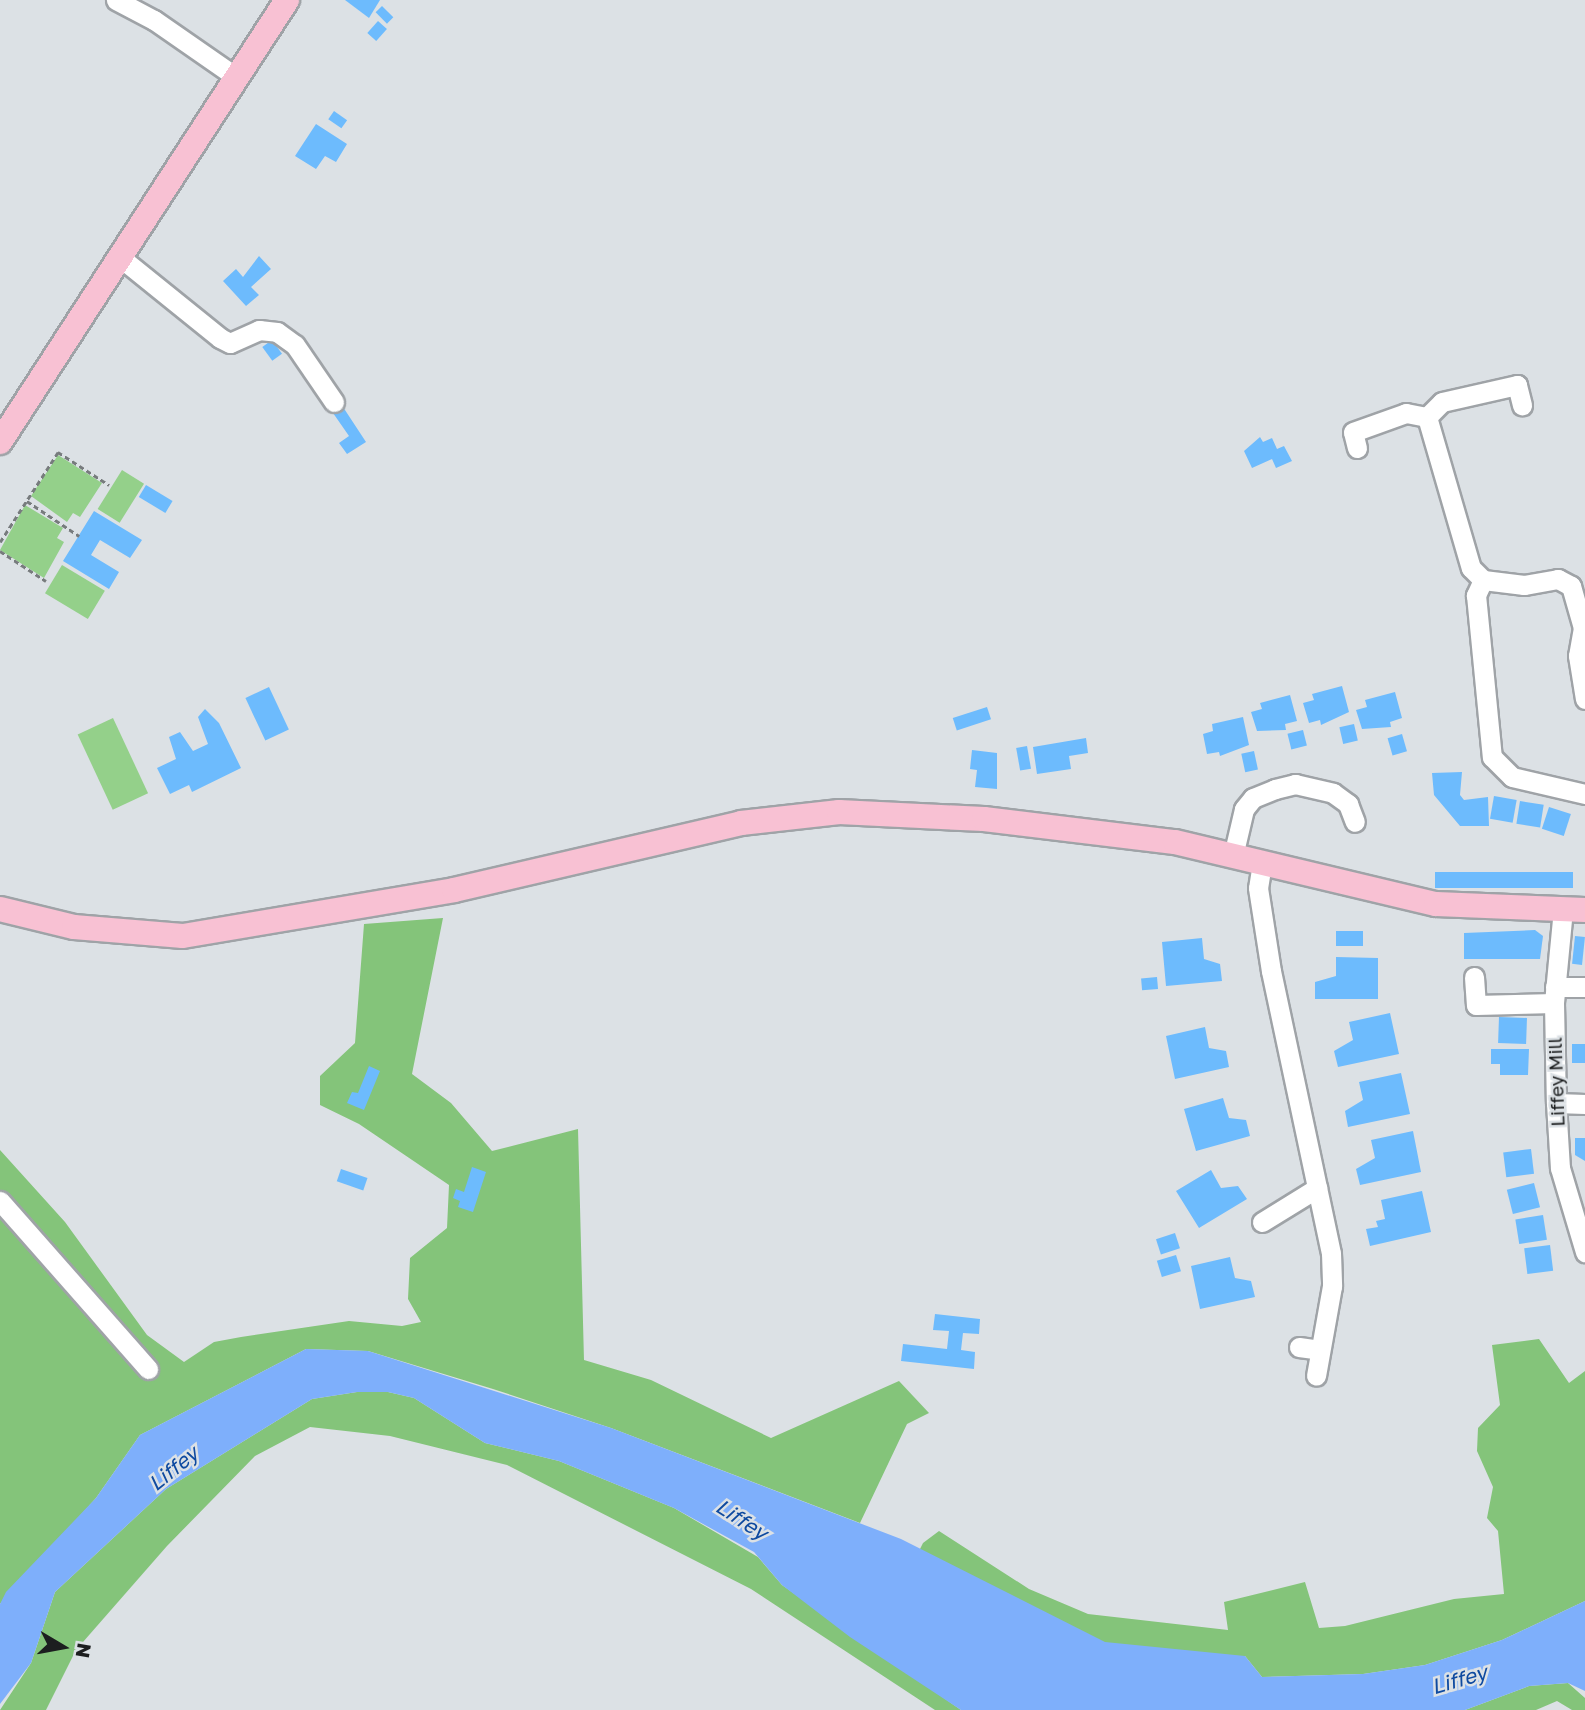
<!DOCTYPE html>
<html>
<head>
<meta charset="utf-8">
<style>
  body { margin:0 }
  #map { position:relative; width:1585px; height:1710px; overflow:hidden; background:#dce1e5; font-family:"Golos Text",sans-serif }
  div>[style] { position:absolute }
  .green>* { inset:0; background:#94d08a; transform-origin:0 0 }
  .forest>* { inset:0; background:#84c47a }
  .water>* { inset:0; background:#7eaffb }
  .building>* { inset:0; background:#6dbbfd; transform-origin:0 0 }
  .path>* { height:2.5px; margin-top:-1.25px; transform-origin:0; background:repeating-linear-gradient(90deg,#777b7d 0 5px,transparent 0 8.5px) }
  .roads { filter:drop-shadow(2px 0 #9fa3a7) drop-shadow(-2px 0 #9fa3a7) drop-shadow(0 2px #9fa3a7) drop-shadow(0 -2px #9fa3a7) }
  .minor>* { height:19px; margin:-9.5px; padding:0 9.5px; transform-origin:9.5px; border-radius:9.5px; background:#fff }
  .major>* { height:24px; margin:-12px; padding:0 12px; transform-origin:12px; border-radius:12px; background:#f8c1d3 }
  span { translate:-50% -50%; white-space:nowrap; text-align:center; line-height:1.15; -webkit-text-stroke:5px #dce1e5; paint-order:stroke }
  .street-label { font-size:19px; color:#1c1e1f }
  .water-label { font-size:21px; color:#0e4aa0; font-style:italic }
  .north { position:absolute; left:28px; top:1612px; width:70px; height:70px; -webkit-text-stroke:5px #dce1e5; paint-order:stroke; rotate:100deg; font-size:19px; font-weight:700; line-height:28px; text-align:center; color:#1c1e1f }
  .north::after { content:''; display:block; margin:auto; width:24px; height:32px; background:#1c1e1f; clip-path:polygon(50% 0,100% 100%,50% 72%,0 100%) }
</style>
</head>
<body>
<div id="map">
  <div class="green">
    <div style="clip-path:polygon(58px 455px,102px 483px,80px 517px,73px 513px,67px 522px,31px 496px)"></div>
    <div style="left:122px;top:470px;width:26px;height:46px;rotate:32deg"></div>
    <div style="clip-path:polygon(25px 505px,63px 528px,57px 538px,64px 542px,44px 578px,0 550px)"></div>
    <div style="left:62px;top:565px;width:50px;height:33px;rotate:31deg"></div>
    <div style="left:113px;top:718px;width:83px;height:39px;rotate:65deg"></div>
  </div>
  <div class="forest">
    <div style="clip-path:polygon(443px 918px,412px 1074px,451px 1103px,492px 1151px,578px 1129px,584px 1360px,651px 1380px,771px 1438px,899px 1381px,929px 1413px,907px 1424px,860px 1523px,611px 1428px,493px 1389px,368px 1351px,306px 1349px,140px 1435px,96px 1498px,0 1604px,0 1150px,65px 1222px,147px 1335px,184px 1362px,214px 1342px,241px 1337px,349px 1321px,402px 1326px,421px 1322px,408px 1299px,410px 1258px,447px 1228px,449px 1185px,359px 1124px,320px 1105px,320px 1076px,355px 1043px,364px 924px)"></div>
    <div style="clip-path:polygon(1539px 1339px,1569px 1383px,1585px 1371px,1585px 1601px,1502px 1640px,1425px 1665px,1363px 1674px,1262px 1677px,1245px 1656px,1143px 1667px,913px 1563px,923px 1543px,939px 1531px,1029px 1589px,1088px 1614px,1228px 1630px,1224px 1602px,1305px 1582px,1319px 1628px,1345px 1626px,1454px 1599px,1504px 1594px,1498px 1531px,1487px 1518px,1493px 1487px,1477px 1451px,1478px 1428px,1500px 1405px,1492px 1345px)"></div>
    <div style="clip-path:polygon(357px 1392px,388px 1392px,414px 1398px,485px 1443px,559px 1461px,674px 1508px,758px 1557px,782px 1585px,961px 1710px,935px 1710px,751px 1589px,507px 1465px,390px 1436px,310px 1427px,255px 1456px,167px 1546px,76px 1650px,46px 1710px,0 1710px,31px 1663px,55px 1592px,166px 1489px,312px 1399px)"></div>
    <div style="clip-path:polygon(1568px 1683px,1585px 1698px,1585px 1710px,1572px 1710px,1557px 1701px,1536px 1710px,1465px 1710px,1529px 1686px)"></div>
  </div>
  <div class="water">
    <div style="clip-path:polygon(306px 1349px,368px 1351px,611px 1428px,901px 1539px,1105px 1642px,1245px 1656px,1262px 1677px,1363px 1674px,1425px 1665px,1502px 1640px,1585px 1601px,1585px 1691px,1568px 1683px,1529px 1686px,1465px 1710px,961px 1710px,850px 1637px,782px 1585px,754px 1552px,674px 1508px,559px 1461px,485px 1443px,414px 1398px,388px 1392px,357px 1392px,312px 1399px,166px 1489px,55px 1592px,31px 1663px,0 1704px,0 1604px,6px 1592px,96px 1498px,140px 1435px)"></div>
  </div>
  <div class="building">
    <div style="clip-path:polygon(345px 0,380px 0,369px 18px)"></div>
    <div style="left:382px;top:6px;width:16px;height:9px;rotate:45deg"></div>
    <div style="left:378px;top:21px;width:12px;height:16px;rotate:42deg"></div>
    <div style="left:334px;top:111px;width:16px;height:10px;rotate:35deg"></div>
    <div style="clip-path:polygon(316px 124px,347px 144px,336px 162px,325px 156px,316px 169px,295px 156px)"></div>
    <div style="clip-path:polygon(259px 256px,271px 269px,251px 287px,259px 295px,246px 306px,223px 281px,236px 269px,243px 277px)"></div>
    <div style="left:272px;top:340px;width:17px;height:12px;rotate:54deg"></div>
    <div style="clip-path:polygon(343px 407px,366px 442px,347px 454px,339px 443px,349px 436px,333px 413px)"></div>
    <div style="clip-path:polygon(1260px 437px,1263px 442px,1272px 438px,1277px 449px,1284px 446px,1292px 461px,1276px 468px,1272px 459px,1252px 468px,1244px 451px)"></div>
    <div style="left:146px;top:485px;width:31px;height:14px;rotate:31deg"></div>
    <div style="clip-path:polygon(94px 511px,142px 540px,130px 558px,100px 540px,91px 555px,119px 572px,109px 589px,63px 561px)"></div>
    <div style="clip-path:polygon(1342px 686px,1349px 712px,1321px 725px,1320px 720px,1309px 723px,1303px 703px,1314px 700px,1312px 694px)"></div>
    <div style="left:269px;top:687px;width:47px;height:26px;rotate:65deg"></div>
    <div style="clip-path:polygon(1395px 692px,1402px 718px,1390px 722px,1391px 727px,1362px 729px,1356px 710px,1367px 707px,1365px 700px)"></div>
    <div style="clip-path:polygon(1290px 695px,1297px 721px,1285px 724px,1286px 730px,1257px 731px,1251px 712px,1262px 709px,1260px 703px)"></div>
    <div style="left:987px;top:707px;width:13px;height:36px;rotate:72deg"></div>
    <div style="clip-path:polygon(205px 709px,219px 723px,241px 768px,192px 792px,189px 785px,170px 794px,157px 768px,176px 759px,169px 737px,180px 732px,193px 751px,208px 744px,198px 717px)"></div>
    <div style="clip-path:polygon(1243px 717px,1249px 745px,1220px 756px,1219px 752px,1207px 754px,1203px 734px,1213px 731px,1212px 724px)"></div>
    <div style="left:1354px;top:724px;width:17px;height:15px;rotate:77deg"></div>
    <div style="left:1303px;top:730px;width:16px;height:16px;rotate:76deg"></div>
    <div style="left:1402px;top:734px;width:18px;height:15px;rotate:74deg"></div>
    <div style="clip-path:polygon(1086px 738px,1088px 753px,1069px 756px,1071px 769px,1037px 774px,1033px 747px)"></div>
    <div style="left:1027px;top:746px;width:23px;height:11px;rotate:80deg"></div>
    <div style="clip-path:polygon(972px 750px,997px 753px,997px 789px,975px 787px,977px 770px,970px 769px)"></div>
    <div style="left:1254px;top:751px;width:19px;height:13px;rotate:78deg"></div>
    <div style="clip-path:polygon(1462px 772px,1460px 795px,1464px 800px,1488px 797px,1489px 826px,1460px 826px,1434px 795px,1432px 773px)"></div>
    <div style="left:1494px;top:796px;width:23px;height:23px;rotate:10deg"></div>
    <div style="left:1520px;top:801px;width:24px;height:23px;rotate:9deg"></div>
    <div style="left:1549px;top:807px;width:23px;height:23px;rotate:18deg"></div>
    <div style="left:1435px;top:872px;width:138px;height:16px"></div>
    <div style="clip-path:polygon(1535px 930px,1543px 936px,1540px 959px,1464px 959px,1464px 933px)"></div>
    <div style="left:1336px;top:931px;width:27px;height:15px"></div>
    <div style="left:1575px;top:936px;width:10px;height:28px;rotate:6deg"></div>
    <div style="clip-path:polygon(1202px 938px,1204px 959px,1220px 964px,1222px 981px,1166px 986px,1162px 942px)"></div>
    <div style="clip-path:polygon(1336px 957px,1378px 958px,1378px 999px,1315px 999px,1315px 982px,1336px 976px)"></div>
    <div style="left:1157px;top:977px;width:12px;height:16px;rotate:85deg"></div>
    <div style="clip-path:polygon(1390px 1013px,1399px 1054px,1338px 1067px,1334px 1051px,1353px 1040px,1349px 1022px)"></div>
    <div style="left:1499px;top:1017px;width:28px;height:26px;rotate:2deg"></div>
    <div style="clip-path:polygon(1205px 1027px,1209px 1048px,1226px 1051px,1229px 1067px,1175px 1079px,1166px 1036px)"></div>
    <div style="left:1572px;top:1044px;width:13px;height:19px"></div>
    <div style="clip-path:polygon(1491px 1049px,1529px 1049px,1528px 1075px,1500px 1075px,1500px 1064px,1491px 1064px)"></div>
    <div style="clip-path:polygon(369px 1066px,380px 1071px,364px 1110px,347px 1103px,352px 1092px,358px 1093px)"></div>
    <div style="clip-path:polygon(1401px 1073px,1410px 1114px,1348px 1127px,1345px 1111px,1363px 1100px,1359px 1082px)"></div>
    <div style="clip-path:polygon(1223px 1098px,1229px 1118px,1246px 1120px,1250px 1136px,1196px 1151px,1184px 1109px)"></div>
    <div style="clip-path:polygon(1413px 1131px,1421px 1172px,1360px 1185px,1356px 1169px,1375px 1158px,1371px 1140px)"></div>
    <div style="clip-path:polygon(1575px 1138px,1585px 1138px,1585px 1161px,1575px 1155px)"></div>
    <div style="left:1531px;top:1149px;width:25px;height:28px;rotate:83deg"></div>
    <div style="clip-path:polygon(472px 1167px,486px 1172px,473px 1212px,458px 1207px,460px 1201px,453px 1198px,456px 1189px,464px 1192px)"></div>
    <div style="left:341px;top:1169px;width:28px;height:13px;rotate:19deg"></div>
    <div style="clip-path:polygon(1211px 1170px,1221px 1188px,1238px 1186px,1247px 1199px,1199px 1228px,1176px 1191px)"></div>
    <div style="left:1534px;top:1183px;width:25px;height:28px;rotate:76deg"></div>
    <div style="clip-path:polygon(1422px 1191px,1431px 1232px,1370px 1246px,1366px 1229px,1378px 1227px,1376px 1221px,1385px 1219px,1381px 1200px)"></div>
    <div style="left:1543px;top:1215px;width:25px;height:28px;rotate:81deg"></div>
    <div style="left:1175px;top:1233px;width:16px;height:20px;rotate:72deg"></div>
    <div style="left:1550px;top:1245px;width:26px;height:26px;rotate:83deg"></div>
    <div style="left:1176px;top:1255px;width:17px;height:20px;rotate:73deg"></div>
    <div style="clip-path:polygon(1230px 1257px,1235px 1278px,1251px 1281px,1255px 1297px,1200px 1309px,1191px 1266px)"></div>
    <div style="clip-path:polygon(935px 1314px,980px 1319px,979px 1334px,963px 1333px,961px 1350px,975px 1352px,974px 1369px,901px 1361px,903px 1344px,947px 1349px,949px 1331px,933px 1330px)"></div>
  </div>
  <div class="path">
    <div style="left:27px;top:501px;width:63px;rotate:33.9deg"></div>
    <div style="left:0;top:542px;width:107px;rotate:-57.2deg"></div>
    <div style="left:58px;top:452px;width:61px;rotate:32.9deg"></div>
    <div style="left:0;top:551px;width:55px;rotate:33.1deg"></div>
  </div>
  <div class="roads">
    <div class="minor">
      <div style="left:116px;top:0;width:43px;rotate:27.8deg"></div>
      <div style="left:154px;top:20px;width:100px;rotate:34.8deg"></div>
      <div style="left:121px;top:258px;width:127px;rotate:38.9deg"></div>
      <div style="left:220px;top:338px;width:11px;rotate:27deg"></div>
      <div style="left:230px;top:343px;width:32px;rotate:-24deg"></div>
      <div style="left:259px;top:330px;width:18px;rotate:6deg"></div>
      <div style="left:277px;top:332px;width:22px;rotate:36deg"></div>
      <div style="left:295px;top:345px;width:69px;rotate:55.6deg"></div>
      <div style="left:1427px;top:417px;width:157px;rotate:73.8deg"></div>
      <div style="left:1471px;top:568px;width:17px;rotate:45deg"></div>
      <div style="left:1427px;top:417px;width:21px;rotate:-45deg"></div>
      <div style="left:1442px;top:402px;width:77px;rotate:-12.8deg"></div>
      <div style="left:1517px;top:385px;width:21px;rotate:76deg"></div>
      <div style="left:1357px;top:448px;width:16px;rotate:-104deg"></div>
      <div style="left:1353px;top:432px;width:56px;rotate:-19.7deg"></div>
      <div style="left:1406px;top:413px;width:21px;rotate:11deg"></div>
      <div style="left:1585px;top:699px;width:44px;rotate:-99.2deg"></div>
      <div style="left:1578px;top:656px;width:28px;rotate:-80deg"></div>
      <div style="left:1583px;top:628px;width:44px;rotate:-105.9deg"></div>
      <div style="left:1571px;top:586px;width:15px;rotate:-152deg"></div>
      <div style="left:1558px;top:579px;width:35px;rotate:170deg"></div>
      <div style="left:1524px;top:585px;width:41px;rotate:-173deg"></div>
      <div style="left:1483px;top:580px;width:17px;rotate:115deg"></div>
      <div style="left:1476px;top:595px;width:163px;rotate:84.4deg"></div>
      <div style="left:1492px;top:757px;width:28px;rotate:45deg"></div>
      <div style="left:1512px;top:777px;width:75px;rotate:13.1deg"></div>
      <div style="left:1233px;top:856px;width:48px;rotate:-76.8deg"></div>
      <div style="left:1244px;top:809px;width:14px;rotate:-51deg"></div>
      <div style="left:1253px;top:798px;width:24px;rotate:-22deg"></div>
      <div style="left:1275px;top:789px;width:21px;rotate:-14deg"></div>
      <div style="left:1295px;top:784px;width:39px;rotate:13deg"></div>
      <div style="left:1333px;top:793px;width:19px;rotate:36deg"></div>
      <div style="left:1348px;top:804px;width:19px;rotate:69deg"></div>
      <div style="left:1262px;top:863px;width:25px;rotate:99deg"></div>
      <div style="left:1258px;top:888px;width:84px;rotate:81.1deg"></div>
      <div style="left:1271px;top:971px;width:288px;rotate:78deg"></div>
      <div style="left:1331px;top:1253px;width:33px;rotate:88deg"></div>
      <div style="left:1332px;top:1286px;width:91px;rotate:100.1deg"></div>
      <div style="left:1563px;top:909px;width:94px;rotate:95.5deg"></div>
      <div style="left:1554px;top:1003px;width:100px;rotate:88.9deg"></div>
      <div style="left:1556px;top:1103px;width:65px;rotate:86.5deg"></div>
      <div style="left:1560px;top:1168px;width:88px;rotate:73.4deg"></div>
      <div style="left:1474px;top:977px;width:28px;rotate:86deg"></div>
      <div style="left:1476px;top:1005px;width:78px;rotate:-1.5deg"></div>
      <div style="left:1555px;top:987px;width:30px"></div>
      <div style="left:1556px;top:1103px;width:29px;rotate:2deg"></div>
      <div style="left:0;top:1201px;width:224px;rotate:48.6deg"></div>
      <div style="left:1262px;top:1222px;width:65px;rotate:-31.7deg"></div>
      <div style="left:1299px;top:1347px;width:21px;rotate:8deg"></div>
    </div>
    <div class="major">
      <div style="left:0;top:442px;width:527px;rotate:-57deg"></div>
      <div style="left:0;top:909px;width:76px;rotate:13.7deg"></div>
      <div style="left:74px;top:927px;width:109px;rotate:4.7deg"></div>
      <div style="left:183px;top:936px;width:275px;rotate:-9.6deg"></div>
      <div style="left:454px;top:890px;width:295px;rotate:-13.1deg"></div>
      <div style="left:741px;top:823px;width:99px;rotate:-6.4deg"></div>
      <div style="left:839px;top:812px;width:145px;rotate:2.8deg"></div>
      <div style="left:984px;top:819px;width:192px;rotate:6.9deg"></div>
      <div style="left:1175px;top:842px;width:268px;rotate:13.4deg"></div>
      <div style="left:1436px;top:904px;width:149px;rotate:2.3deg"></div>
    </div>
  </div>
  <div class="street-label">
    <span style="left:1556px;top:1082px;rotate:-92deg">Liffey Mill</span>
  </div>
  <div class="water-label">
    <span style="left:173px;top:1468px;rotate:-39deg">Liffey</span>
    <span style="left:742px;top:1519px;rotate:33deg">Liffey</span>
    <span style="left:1459px;top:1679px;rotate:-16deg">Liffey</span>
  </div>
  <div class="north">N</div>
</div>
</body>
</html>
